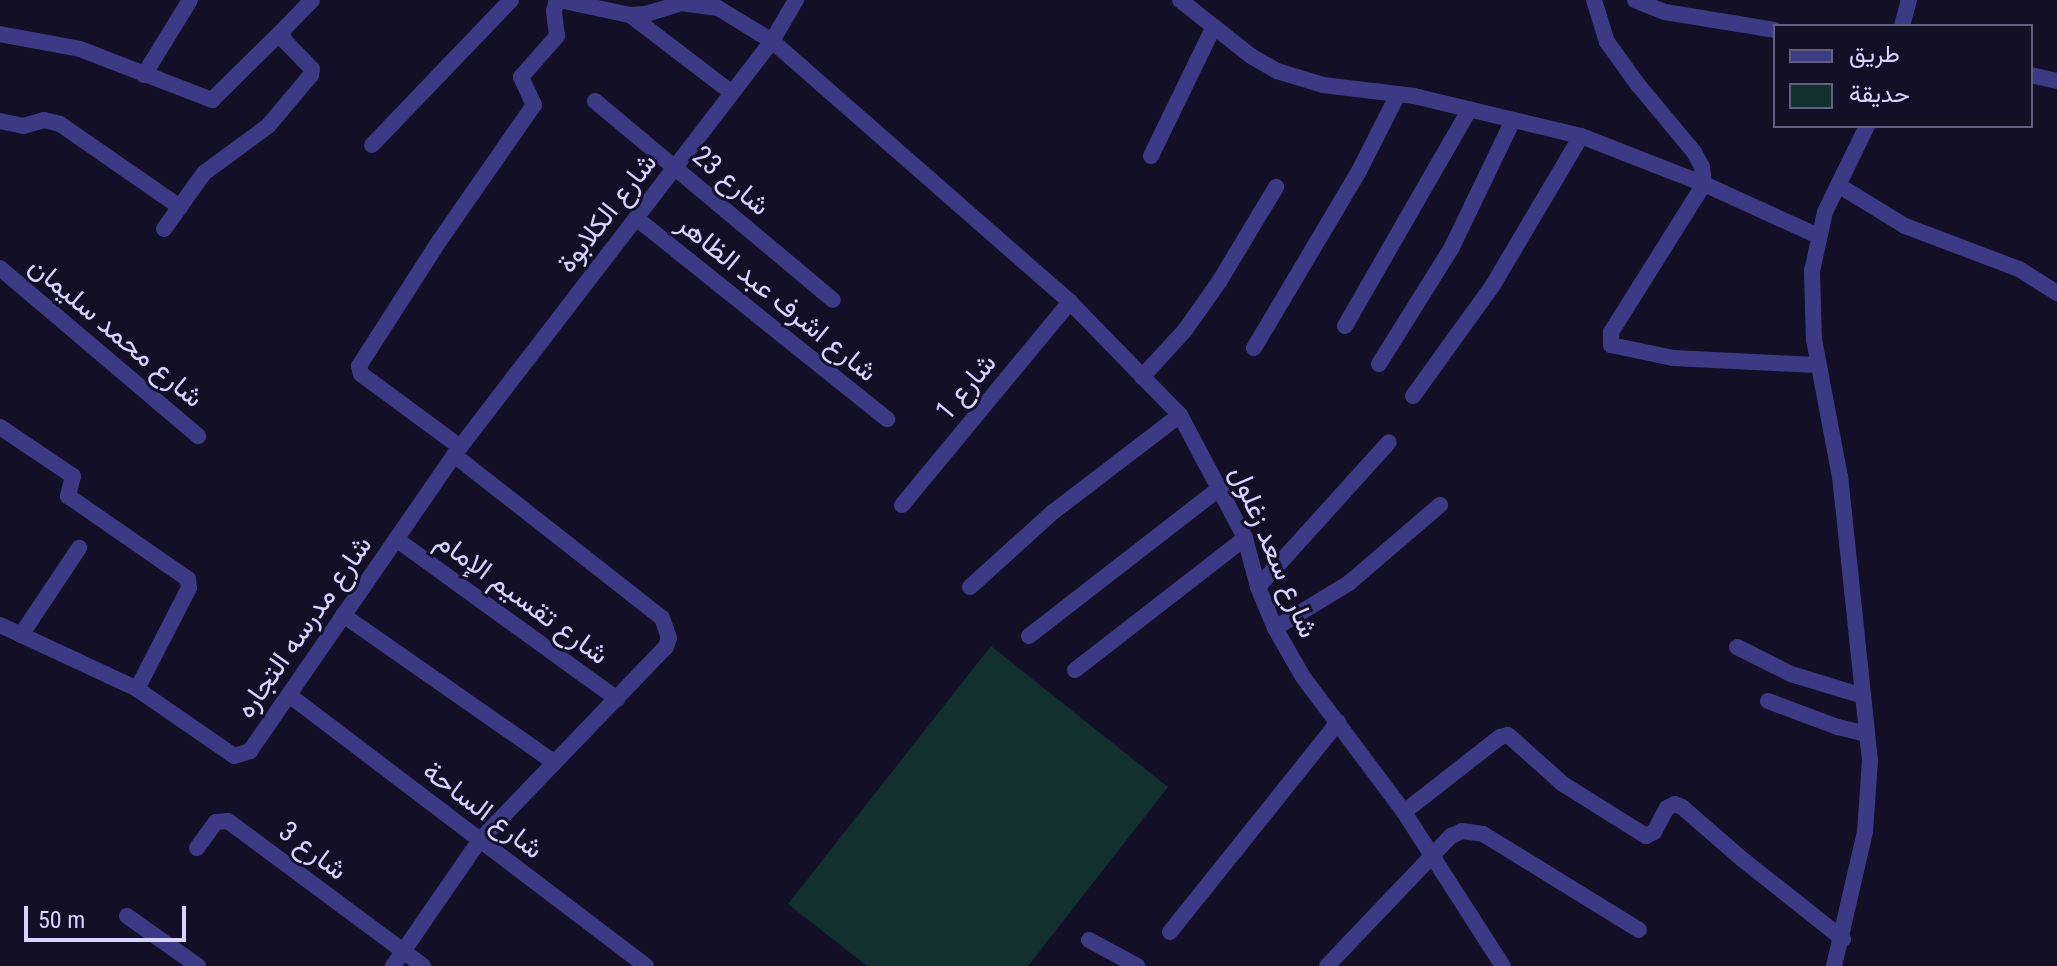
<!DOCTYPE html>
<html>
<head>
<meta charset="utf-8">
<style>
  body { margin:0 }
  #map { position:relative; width:2057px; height:966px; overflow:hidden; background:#130f26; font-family:"Roboto Condensed",Vazirmatn,sans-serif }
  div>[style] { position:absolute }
  .green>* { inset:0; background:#12302f }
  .minor>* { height:16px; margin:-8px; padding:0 8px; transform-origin:8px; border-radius:8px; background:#3d3a85 }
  span { translate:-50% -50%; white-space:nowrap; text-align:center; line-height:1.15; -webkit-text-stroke:6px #130f26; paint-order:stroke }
  .street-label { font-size:28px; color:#d9d4ff }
  .legend { position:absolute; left:1773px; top:24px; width:260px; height:104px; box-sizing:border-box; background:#130f26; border:2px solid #625e7d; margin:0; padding:10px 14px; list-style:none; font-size:24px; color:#d9d4ff }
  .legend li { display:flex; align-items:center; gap:16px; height:40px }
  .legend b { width:40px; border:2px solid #625e7d }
  .scale { position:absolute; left:24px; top:906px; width:162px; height:36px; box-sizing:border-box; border:4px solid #d9d4ff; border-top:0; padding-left:10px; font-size:24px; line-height:28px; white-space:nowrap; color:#d9d4ff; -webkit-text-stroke:6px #130f26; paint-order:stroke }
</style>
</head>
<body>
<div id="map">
  <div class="green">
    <div style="clip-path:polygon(991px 646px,1168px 787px,1028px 966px,867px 966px,788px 904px)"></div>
  </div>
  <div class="minor">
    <div style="left:559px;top:0;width:73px;rotate:11.9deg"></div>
    <div style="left:630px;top:15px;width:16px;rotate:-4deg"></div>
    <div style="left:646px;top:14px;width:37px;rotate:-17deg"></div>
    <div style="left:681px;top:3px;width:37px;rotate:8deg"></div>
    <div style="left:718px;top:8px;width:63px;rotate:31.4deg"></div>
    <div style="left:772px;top:41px;width:396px;rotate:41.2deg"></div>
    <div style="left:1070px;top:302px;width:158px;rotate:45.8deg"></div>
    <div style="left:1180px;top:415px;width:139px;rotate:62.1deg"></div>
    <div style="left:1245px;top:538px;width:51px;rotate:75.1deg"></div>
    <div style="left:1258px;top:587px;width:44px;rotate:67.5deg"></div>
    <div style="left:1275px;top:628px;width:56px;rotate:60.3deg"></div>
    <div style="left:1303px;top:677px;width:169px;rotate:53.2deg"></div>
    <div style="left:1404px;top:812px;width:183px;rotate:57.3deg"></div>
    <div style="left:1180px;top:0;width:90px;rotate:38.3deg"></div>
    <div style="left:1251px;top:56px;width:30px;rotate:30deg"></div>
    <div style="left:1277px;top:71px;width:48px;rotate:16.9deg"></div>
    <div style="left:1323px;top:85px;width:92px;rotate:6.9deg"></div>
    <div style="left:1414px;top:96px;width:172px;rotate:13.5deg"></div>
    <div style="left:1581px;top:136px;width:132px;rotate:21.3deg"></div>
    <div style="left:1704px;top:184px;width:125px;rotate:24.5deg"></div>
    <div style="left:1594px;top:0;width:44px;rotate:72.8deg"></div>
    <div style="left:1607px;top:42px;width:54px;rotate:54deg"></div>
    <div style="left:1639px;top:86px;width:86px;rotate:50.2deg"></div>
    <div style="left:1694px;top:152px;width:17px;rotate:62deg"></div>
    <div style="left:1702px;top:167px;width:17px;rotate:83deg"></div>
    <div style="left:1704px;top:184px;width:175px;rotate:122.1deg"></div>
    <div style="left:1611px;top:332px;width:13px;rotate:90deg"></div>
    <div style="left:1611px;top:345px;width:63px;rotate:11.8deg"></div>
    <div style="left:1673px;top:358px;width:145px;rotate:2.8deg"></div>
    <div style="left:1635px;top:0;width:32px;rotate:22deg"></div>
    <div style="left:1665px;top:12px;width:111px;rotate:9.3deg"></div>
    <div style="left:630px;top:15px;width:128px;rotate:37.4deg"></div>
    <div style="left:1902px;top:26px;width:27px;rotate:-75deg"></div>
    <div style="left:0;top:34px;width:81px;rotate:10.6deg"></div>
    <div style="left:80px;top:49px;width:142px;rotate:21.1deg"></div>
    <div style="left:212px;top:100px;width:98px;rotate:-44.6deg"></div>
    <div style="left:144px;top:75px;width:88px;rotate:-58.5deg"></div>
    <div style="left:2031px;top:75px;width:27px;rotate:13deg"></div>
    <div style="left:595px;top:101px;width:310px;rotate:39.9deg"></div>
    <div style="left:0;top:121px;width:24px;rotate:12deg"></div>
    <div style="left:23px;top:126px;width:22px;rotate:-16deg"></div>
    <div style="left:44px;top:120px;width:16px;rotate:14deg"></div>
    <div style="left:60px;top:124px;width:146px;rotate:34.7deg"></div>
    <div style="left:372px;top:145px;width:201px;rotate:-46.2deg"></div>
    <div style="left:1151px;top:156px;width:144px;rotate:-64.1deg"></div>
    <div style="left:1838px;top:185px;width:79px;rotate:31.5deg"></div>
    <div style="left:1905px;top:226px;width:122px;rotate:20.7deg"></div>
    <div style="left:2019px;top:269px;width:45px;rotate:32.3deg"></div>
    <div style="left:636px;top:218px;width:322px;rotate:38.7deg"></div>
    <div style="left:164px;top:229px;width:69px;rotate:-54.5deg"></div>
    <div style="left:204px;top:173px;width:79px;rotate:-36.3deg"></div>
    <div style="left:268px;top:126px;width:67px;rotate:-49.9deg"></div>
    <div style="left:311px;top:75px;width:6px;rotate:-81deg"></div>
    <div style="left:312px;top:69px;width:40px;rotate:-134deg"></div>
    <div style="left:284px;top:40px;width:9px;rotate:-103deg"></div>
    <div style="left:282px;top:31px;width:43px;rotate:-45.9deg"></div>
    <div style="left:0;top:268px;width:260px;rotate:40.3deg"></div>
    <div style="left:1345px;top:326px;width:250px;rotate:-60.1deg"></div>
    <div style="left:1254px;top:348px;width:206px;rotate:-59.3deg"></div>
    <div style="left:1359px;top:171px;width:86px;rotate:-63.1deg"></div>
    <div style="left:1379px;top:364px;width:138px;rotate:-58deg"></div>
    <div style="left:1452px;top:247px;width:141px;rotate:-64.3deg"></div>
    <div style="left:1142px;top:377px;width:64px;rotate:-47.5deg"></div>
    <div style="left:1185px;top:330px;width:59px;rotate:-54.7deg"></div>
    <div style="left:1219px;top:282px;width:111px;rotate:-59deg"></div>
    <div style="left:1413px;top:396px;width:137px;rotate:-54.2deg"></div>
    <div style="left:1493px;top:285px;width:173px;rotate:-59.4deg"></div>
    <div style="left:0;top:427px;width:88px;rotate:33.9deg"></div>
    <div style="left:73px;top:476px;width:21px;rotate:104deg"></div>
    <div style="left:68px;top:496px;width:146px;rotate:34.7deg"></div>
    <div style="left:188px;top:579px;width:9px;rotate:84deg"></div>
    <div style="left:189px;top:588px;width:114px;rotate:117.2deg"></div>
    <div style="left:460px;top:447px;width:123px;rotate:-143.6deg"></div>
    <div style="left:361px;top:374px;width:8px;rotate:-104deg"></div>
    <div style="left:359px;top:366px;width:150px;rotate:-57.3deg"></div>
    <div style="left:440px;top:240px;width:165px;rotate:-55.2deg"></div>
    <div style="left:534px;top:105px;width:31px;rotate:-115deg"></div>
    <div style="left:521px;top:77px;width:55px;rotate:-48.7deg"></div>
    <div style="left:557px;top:36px;width:25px;rotate:-97deg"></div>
    <div style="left:554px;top:11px;width:11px;rotate:-75deg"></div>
    <div style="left:902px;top:505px;width:264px;rotate:-50.4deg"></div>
    <div style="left:396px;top:539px;width:273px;rotate:35.9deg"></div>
    <div style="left:970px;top:587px;width:112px;rotate:-42.1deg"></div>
    <div style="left:1053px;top:512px;width:160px;rotate:-37.4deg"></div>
    <div style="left:1258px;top:587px;width:195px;rotate:-47.9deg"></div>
    <div style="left:343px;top:615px;width:257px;rotate:34.9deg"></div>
    <div style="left:0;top:625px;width:151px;rotate:25deg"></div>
    <div style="left:137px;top:689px;width:118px;rotate:34.6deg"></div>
    <div style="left:234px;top:756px;width:17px;rotate:-17deg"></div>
    <div style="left:250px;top:751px;width:359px;rotate:-55.4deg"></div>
    <div style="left:454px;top:455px;width:522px;rotate:-52.47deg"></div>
    <div style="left:772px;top:41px;width:48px;rotate:-59.7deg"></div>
    <div style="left:1275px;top:628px;width:87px;rotate:-31.3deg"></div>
    <div style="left:1349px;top:583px;width:120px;rotate:-40.6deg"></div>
    <div style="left:21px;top:635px;width:105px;rotate:-56.3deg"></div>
    <div style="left:1029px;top:636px;width:243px;rotate:-37.8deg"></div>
    <div style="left:1737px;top:647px;width:60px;rotate:26.6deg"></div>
    <div style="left:1791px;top:674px;width:75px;rotate:17deg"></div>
    <div style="left:1075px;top:670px;width:215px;rotate:-37.8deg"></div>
    <div style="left:289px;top:695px;width:448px;rotate:37.2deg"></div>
    <div style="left:1768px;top:701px;width:75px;rotate:20.4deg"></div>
    <div style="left:1838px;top:727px;width:30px;rotate:14deg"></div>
    <div style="left:1404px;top:812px;width:122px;rotate:-38deg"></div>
    <div style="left:1500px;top:737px;width:8px;rotate:-14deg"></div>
    <div style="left:1508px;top:735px;width:74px;rotate:41.7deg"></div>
    <div style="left:1563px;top:784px;width:98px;rotate:32.1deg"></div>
    <div style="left:1646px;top:836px;width:9px;rotate:-27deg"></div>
    <div style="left:1654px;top:832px;width:27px;rotate:-62deg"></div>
    <div style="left:1667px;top:808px;width:9px;rotate:-27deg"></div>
    <div style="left:1675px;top:804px;width:8px;rotate:23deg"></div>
    <div style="left:1682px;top:807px;width:79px;rotate:40.9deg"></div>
    <div style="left:1742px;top:859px;width:129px;rotate:38.4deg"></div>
    <div style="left:197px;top:848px;width:32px;rotate:-54deg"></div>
    <div style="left:216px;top:822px;width:12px;rotate:-5deg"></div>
    <div style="left:228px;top:821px;width:243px;rotate:36.6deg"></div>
    <div style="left:127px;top:916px;width:87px;rotate:35.2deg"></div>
    <div style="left:1170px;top:932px;width:269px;rotate:-51.3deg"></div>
    <div style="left:1089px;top:940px;width:55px;rotate:28.4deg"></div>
    <div style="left:393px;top:966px;width:153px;rotate:-55.4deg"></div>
    <div style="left:480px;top:840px;width:268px;rotate:-46.1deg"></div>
    <div style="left:666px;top:647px;width:9px;rotate:-72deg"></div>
    <div style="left:669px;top:638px;width:21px;rotate:-109deg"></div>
    <div style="left:662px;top:618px;width:264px;rotate:-141.9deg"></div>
    <div style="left:1327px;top:966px;width:180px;rotate:-46.4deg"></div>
    <div style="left:1451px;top:836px;width:12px;rotate:-24deg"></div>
    <div style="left:1462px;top:831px;width:21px;rotate:8deg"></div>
    <div style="left:1483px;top:834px;width:183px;rotate:31.6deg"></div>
    <div style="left:1834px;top:966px;width:138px;rotate:-77deg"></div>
    <div style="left:1865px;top:832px;width:71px;rotate:-86deg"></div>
    <div style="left:1870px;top:761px;width:286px;rotate:-96deg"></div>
    <div style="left:1840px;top:477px;width:139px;rotate:-100.7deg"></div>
    <div style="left:1814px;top:340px;width:69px;rotate:-91.7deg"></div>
    <div style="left:1812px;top:271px;width:60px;rotate:-77.6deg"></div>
    <div style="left:1825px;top:212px;width:96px;rotate:-64deg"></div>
  </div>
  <div class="street-label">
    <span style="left:731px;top:181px;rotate:40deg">شارع 23</span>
    <span style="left:607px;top:213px;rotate:-52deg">شارع الكلابوة</span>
    <span style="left:777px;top:298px;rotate:39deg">شارع اشرف عبد الظاهر</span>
    <span style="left:116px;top:332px;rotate:40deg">شارع محمد سليمان</span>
    <span style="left:966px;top:387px;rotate:-50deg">شارع 1</span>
    <span style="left:1274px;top:552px;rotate:67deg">شارع سعد زغلول</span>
    <span style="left:522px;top:598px;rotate:36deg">شارع تقسيم الإمام</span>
    <span style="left:304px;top:627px;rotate:-55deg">شارع مدرسه التجاره</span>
    <span style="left:483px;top:810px;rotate:37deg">شارع الساحة</span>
    <span style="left:313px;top:851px;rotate:37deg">شارع 3</span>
  </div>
  <ul class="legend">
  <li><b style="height:10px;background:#3d3a85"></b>طريق</li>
  <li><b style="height:22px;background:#12302f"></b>حديقة</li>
  </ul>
  <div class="scale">50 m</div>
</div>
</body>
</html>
